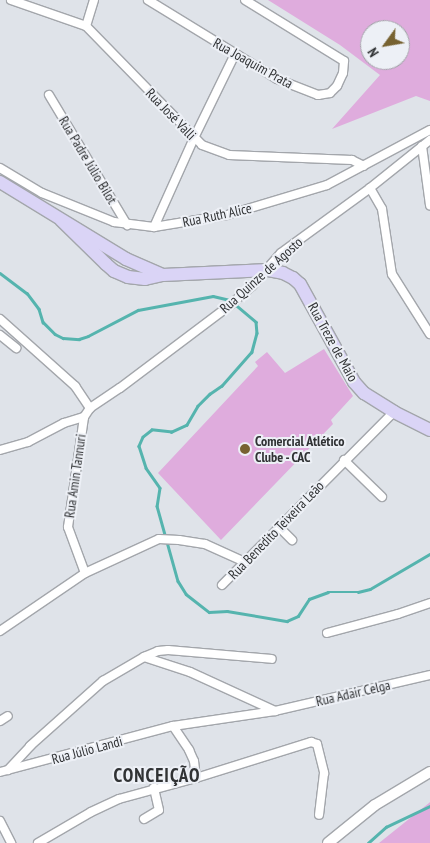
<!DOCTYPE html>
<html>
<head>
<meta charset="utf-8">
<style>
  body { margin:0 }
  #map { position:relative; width:430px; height:843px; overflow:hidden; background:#dfe3e9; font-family:"PT Sans Narrow",sans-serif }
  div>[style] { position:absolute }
  .green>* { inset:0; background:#dfacdd }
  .stream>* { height:2.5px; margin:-1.25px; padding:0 1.25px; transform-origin:1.25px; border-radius:1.25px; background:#55b4ae }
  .roads { filter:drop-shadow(1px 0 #a3a6ab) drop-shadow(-1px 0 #a3a6ab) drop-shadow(0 1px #a3a6ab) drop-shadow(0 -1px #a3a6ab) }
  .minor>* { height:8px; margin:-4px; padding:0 4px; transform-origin:4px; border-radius:4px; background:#fff }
  .tertiary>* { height:10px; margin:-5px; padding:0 5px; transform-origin:5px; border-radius:5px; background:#fff }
  .trunk>* { height:12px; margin:-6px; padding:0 6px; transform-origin:6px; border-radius:6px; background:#dad4f6 }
  .dots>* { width:14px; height:14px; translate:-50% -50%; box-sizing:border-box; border:2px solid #edf0f6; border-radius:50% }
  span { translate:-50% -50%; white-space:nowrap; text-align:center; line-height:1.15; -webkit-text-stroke:4px #edf0f6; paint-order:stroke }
  .street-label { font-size:14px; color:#303234 }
  .poi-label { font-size:14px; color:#303234; font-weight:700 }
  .left { translate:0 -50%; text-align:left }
  .district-label { font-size:19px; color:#303234; font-weight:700; letter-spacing:1px }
  .north { position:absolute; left:360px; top:20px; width:50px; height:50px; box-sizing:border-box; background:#edf0f6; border:1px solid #a1a4a8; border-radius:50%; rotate:238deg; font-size:14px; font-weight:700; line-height:20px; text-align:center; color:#303234 }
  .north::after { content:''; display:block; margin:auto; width:18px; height:22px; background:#776231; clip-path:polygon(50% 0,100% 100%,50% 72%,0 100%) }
</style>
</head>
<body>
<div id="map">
  <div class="green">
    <div style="clip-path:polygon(evenodd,268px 0,430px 0,430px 101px,416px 96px,332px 129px,380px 75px,340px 45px,268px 0,370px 30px,400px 30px,400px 60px,370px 60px,370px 30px)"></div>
    <div style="clip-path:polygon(324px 349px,353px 396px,331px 420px,333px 424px,221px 540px,158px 473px,258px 366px,255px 362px,267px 352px,285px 373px)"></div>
    <div style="clip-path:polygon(430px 802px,430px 843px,379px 843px,429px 803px)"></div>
  </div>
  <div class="stream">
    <div style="left:0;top:273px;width:34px;rotate:37deg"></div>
    <div style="left:27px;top:293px;width:20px;rotate:53deg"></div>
    <div style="left:39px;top:309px;width:14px;rotate:73deg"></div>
    <div style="left:43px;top:322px;width:17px;rotate:45deg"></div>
    <div style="left:55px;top:334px;width:9px;rotate:27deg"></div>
    <div style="left:63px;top:338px;width:16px;rotate:4deg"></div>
    <div style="left:79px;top:339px;width:9px;rotate:-18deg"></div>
    <div style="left:88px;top:336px;width:56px;rotate:-27.5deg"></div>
    <div style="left:138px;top:310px;width:76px;rotate:-10.6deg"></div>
    <div style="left:213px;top:296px;width:17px;rotate:13deg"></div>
    <div style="left:230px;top:300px;width:34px;rotate:40deg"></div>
    <div style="left:256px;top:322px;width:11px;rotate:85deg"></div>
    <div style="left:257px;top:333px;width:20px;rotate:105deg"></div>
    <div style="left:252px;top:352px;width:45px;rotate:131.4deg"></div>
    <div style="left:222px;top:386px;width:14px;rotate:146deg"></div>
    <div style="left:210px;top:394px;width:17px;rotate:135deg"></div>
    <div style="left:198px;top:406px;width:22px;rotate:120deg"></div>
    <div style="left:187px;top:425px;width:17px;rotate:155deg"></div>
    <div style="left:172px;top:432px;width:20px;rotate:-174deg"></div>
    <div style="left:152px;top:430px;width:11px;rotate:142deg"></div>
    <div style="left:143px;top:437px;width:10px;rotate:114deg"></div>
    <div style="left:139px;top:446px;width:23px;rotate:72deg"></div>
    <div style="left:146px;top:468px;width:24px;rotate:55deg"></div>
    <div style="left:160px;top:488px;width:18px;rotate:99deg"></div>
    <div style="left:157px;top:506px;width:78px;rotate:74.4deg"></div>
    <div style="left:178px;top:581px;width:15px;rotate:58deg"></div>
    <div style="left:186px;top:594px;width:29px;rotate:38deg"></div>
    <div style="left:209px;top:612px;width:18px;rotate:-3deg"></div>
    <div style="left:227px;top:611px;width:61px;rotate:9.5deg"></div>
    <div style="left:287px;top:621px;width:12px;rotate:-24deg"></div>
    <div style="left:298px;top:616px;width:20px;rotate:-57deg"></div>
    <div style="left:309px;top:599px;width:20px;rotate:-20deg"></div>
    <div style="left:328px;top:592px;width:30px"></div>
    <div style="left:358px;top:592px;width:12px;rotate:-14deg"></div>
    <div style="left:370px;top:589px;width:69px;rotate:-30.3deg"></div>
    <div style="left:368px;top:843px;width:24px;rotate:-42deg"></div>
    <div style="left:386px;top:827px;width:49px;rotate:-25.5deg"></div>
  </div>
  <div class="roads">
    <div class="minor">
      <div style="left:11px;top:0;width:79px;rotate:19.1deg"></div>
      <div style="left:94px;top:0;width:27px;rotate:107deg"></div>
      <div style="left:86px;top:26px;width:166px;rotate:45.7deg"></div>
      <div style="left:202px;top:145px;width:29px;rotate:20deg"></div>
      <div style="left:229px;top:155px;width:123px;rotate:2.3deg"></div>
      <div style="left:352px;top:160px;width:13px;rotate:27deg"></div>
      <div style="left:148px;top:0;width:151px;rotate:31.5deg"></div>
      <div style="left:277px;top:79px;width:44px;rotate:21.3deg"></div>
      <div style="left:318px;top:95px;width:12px;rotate:-9deg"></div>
      <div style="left:330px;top:93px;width:10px;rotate:-45deg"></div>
      <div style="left:337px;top:86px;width:14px;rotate:-65deg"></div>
      <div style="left:343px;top:73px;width:12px;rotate:-85deg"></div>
      <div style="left:344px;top:61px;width:116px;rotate:-148.4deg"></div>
      <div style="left:49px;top:95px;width:152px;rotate:59deg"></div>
      <div style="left:422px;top:146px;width:60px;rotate:82.3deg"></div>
      <div style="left:0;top:168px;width:49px;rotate:30.8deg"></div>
      <div style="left:42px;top:193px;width:78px;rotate:21.9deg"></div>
      <div style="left:114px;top:222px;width:40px;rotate:7.1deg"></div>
      <div style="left:154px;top:227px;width:74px;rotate:-9.3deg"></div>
      <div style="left:227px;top:215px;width:104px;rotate:-16.7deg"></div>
      <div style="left:327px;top:185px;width:117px;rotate:-28.1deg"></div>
      <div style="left:370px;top:188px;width:24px;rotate:60deg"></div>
      <div style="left:382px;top:209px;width:66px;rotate:81.3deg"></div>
      <div style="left:392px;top:274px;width:71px;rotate:57.7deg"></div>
      <div style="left:154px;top:227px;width:98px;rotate:-65.8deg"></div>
      <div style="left:194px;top:138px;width:93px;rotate:-64deg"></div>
      <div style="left:0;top:319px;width:101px;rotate:41.8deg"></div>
      <div style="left:75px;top:386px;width:27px;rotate:56deg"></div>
      <div style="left:0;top:335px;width:21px;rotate:39deg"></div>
      <div style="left:0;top:450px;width:29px;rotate:-16deg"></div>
      <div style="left:28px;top:442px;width:41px;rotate:-27.8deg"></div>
      <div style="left:64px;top:423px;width:21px;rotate:-17deg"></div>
      <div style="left:344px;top:460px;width:53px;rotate:44.2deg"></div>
      <div style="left:278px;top:526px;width:20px;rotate:45deg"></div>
      <div style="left:85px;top:573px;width:49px;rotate:-110.3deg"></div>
      <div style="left:68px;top:527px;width:111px;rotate:-81.7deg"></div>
      <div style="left:84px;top:417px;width:11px;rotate:-56deg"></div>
      <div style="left:90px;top:408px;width:36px;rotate:-34deg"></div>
      <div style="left:120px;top:388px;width:138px;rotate:-37deg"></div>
      <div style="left:230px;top:305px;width:29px;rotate:-41deg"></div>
      <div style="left:252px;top:286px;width:44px;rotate:-48.7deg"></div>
      <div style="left:281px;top:253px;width:110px;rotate:-36.1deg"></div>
      <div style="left:370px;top:188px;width:77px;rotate:-38.7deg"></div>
      <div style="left:222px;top:585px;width:244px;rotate:-45.2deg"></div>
      <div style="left:0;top:631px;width:103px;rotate:-34.3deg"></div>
      <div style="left:85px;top:573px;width:81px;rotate:-24.7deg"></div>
      <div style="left:159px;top:539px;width:20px;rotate:3deg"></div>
      <div style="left:179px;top:540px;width:26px;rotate:9deg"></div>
      <div style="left:205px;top:544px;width:44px;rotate:24.2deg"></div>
      <div style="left:327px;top:633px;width:73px;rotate:-15deg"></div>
      <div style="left:398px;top:614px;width:34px;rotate:-19deg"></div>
      <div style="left:144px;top:657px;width:15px;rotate:-23deg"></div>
      <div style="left:158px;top:651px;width:10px;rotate:-6deg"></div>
      <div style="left:168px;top:650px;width:104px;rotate:4.9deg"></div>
      <div style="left:0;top:721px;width:9px;rotate:-32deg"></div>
      <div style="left:173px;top:726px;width:29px;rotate:56deg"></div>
      <div style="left:189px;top:750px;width:12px;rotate:66deg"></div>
      <div style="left:194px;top:761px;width:17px;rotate:83deg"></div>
      <div style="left:8px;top:770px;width:33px;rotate:-47deg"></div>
      <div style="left:30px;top:746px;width:98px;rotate:-41.7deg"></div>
      <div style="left:103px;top:681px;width:48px;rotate:-30.3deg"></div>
      <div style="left:144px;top:657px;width:48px;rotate:18.1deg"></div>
      <div style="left:190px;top:672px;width:94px;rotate:24.6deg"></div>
      <div style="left:0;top:772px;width:179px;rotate:-14.9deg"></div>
      <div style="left:173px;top:726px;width:103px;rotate:-8.4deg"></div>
      <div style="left:275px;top:711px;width:159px;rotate:-13.1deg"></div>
      <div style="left:144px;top:819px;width:17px;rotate:-31deg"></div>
      <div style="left:159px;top:810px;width:23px;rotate:-103deg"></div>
      <div style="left:0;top:821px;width:25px;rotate:63deg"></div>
      <div style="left:38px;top:843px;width:61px;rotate:-30.3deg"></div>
      <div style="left:91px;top:812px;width:31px;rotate:-25deg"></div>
      <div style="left:119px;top:799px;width:80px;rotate:-15.3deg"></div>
      <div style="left:196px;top:778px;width:121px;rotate:-17.4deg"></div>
      <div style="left:311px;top:742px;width:6px;rotate:18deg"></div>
      <div style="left:317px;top:744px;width:30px;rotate:76deg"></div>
      <div style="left:324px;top:773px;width:42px;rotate:96.8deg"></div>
    </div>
    <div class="tertiary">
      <div style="left:328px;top:843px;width:60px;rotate:-39deg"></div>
      <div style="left:375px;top:805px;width:64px;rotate:-31deg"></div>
    </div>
    <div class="trunk">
      <div style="left:0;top:182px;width:148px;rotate:31.4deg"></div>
      <div style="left:126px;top:259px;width:40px;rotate:23.4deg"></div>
      <div style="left:61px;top:220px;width:63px;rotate:44.4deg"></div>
      <div style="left:106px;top:264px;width:11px;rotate:41deg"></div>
      <div style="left:114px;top:271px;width:15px;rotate:23deg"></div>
      <div style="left:128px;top:277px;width:17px;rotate:7deg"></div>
      <div style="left:145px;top:279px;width:18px;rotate:-13deg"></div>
      <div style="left:163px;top:275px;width:105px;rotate:-2.7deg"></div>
      <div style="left:268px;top:270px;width:15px;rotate:11deg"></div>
      <div style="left:283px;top:273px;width:11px;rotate:27deg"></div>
      <div style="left:293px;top:278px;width:9px;rotate:41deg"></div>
      <div style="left:300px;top:284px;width:112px;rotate:61.1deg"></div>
      <div style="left:354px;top:382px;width:15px;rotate:48deg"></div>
      <div style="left:364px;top:393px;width:36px;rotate:32deg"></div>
      <div style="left:394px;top:412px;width:40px;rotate:26.6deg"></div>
    </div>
  </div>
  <div class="dots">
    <div style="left:245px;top:449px;background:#776231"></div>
  </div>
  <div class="street-label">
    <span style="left:253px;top:63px;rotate:29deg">Rua Joaquim Prata</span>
    <span style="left:171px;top:114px;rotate:46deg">Rua José Valli</span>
    <span style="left:88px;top:160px;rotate:59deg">Rua Padre Júlio Bilot</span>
    <span style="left:217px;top:215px;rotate:-12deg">Rua Ruth Alice</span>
    <span style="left:261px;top:275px;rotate:-42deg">Rua Quinze de Agosto</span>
    <span style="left:333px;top:342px;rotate:61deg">Rua Treze de Maio</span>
    <span style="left:75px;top:476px;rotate:-82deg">Rua Amin Tannuri</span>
    <span style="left:276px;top:530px;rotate:-46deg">Rua Benedito Teixeira Leão</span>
    <span style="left:353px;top:693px;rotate:-13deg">Rua Adair Celga</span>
    <span style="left:87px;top:750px;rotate:-15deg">Rua Júlio Landi</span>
  </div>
  <div class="poi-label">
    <span class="left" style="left:255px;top:449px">Comercial Atlético<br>Clube - CAC</span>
  </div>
  <div class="district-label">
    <span style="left:157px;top:776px">CONCEIÇÃO</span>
  </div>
  <div class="north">N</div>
</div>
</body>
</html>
